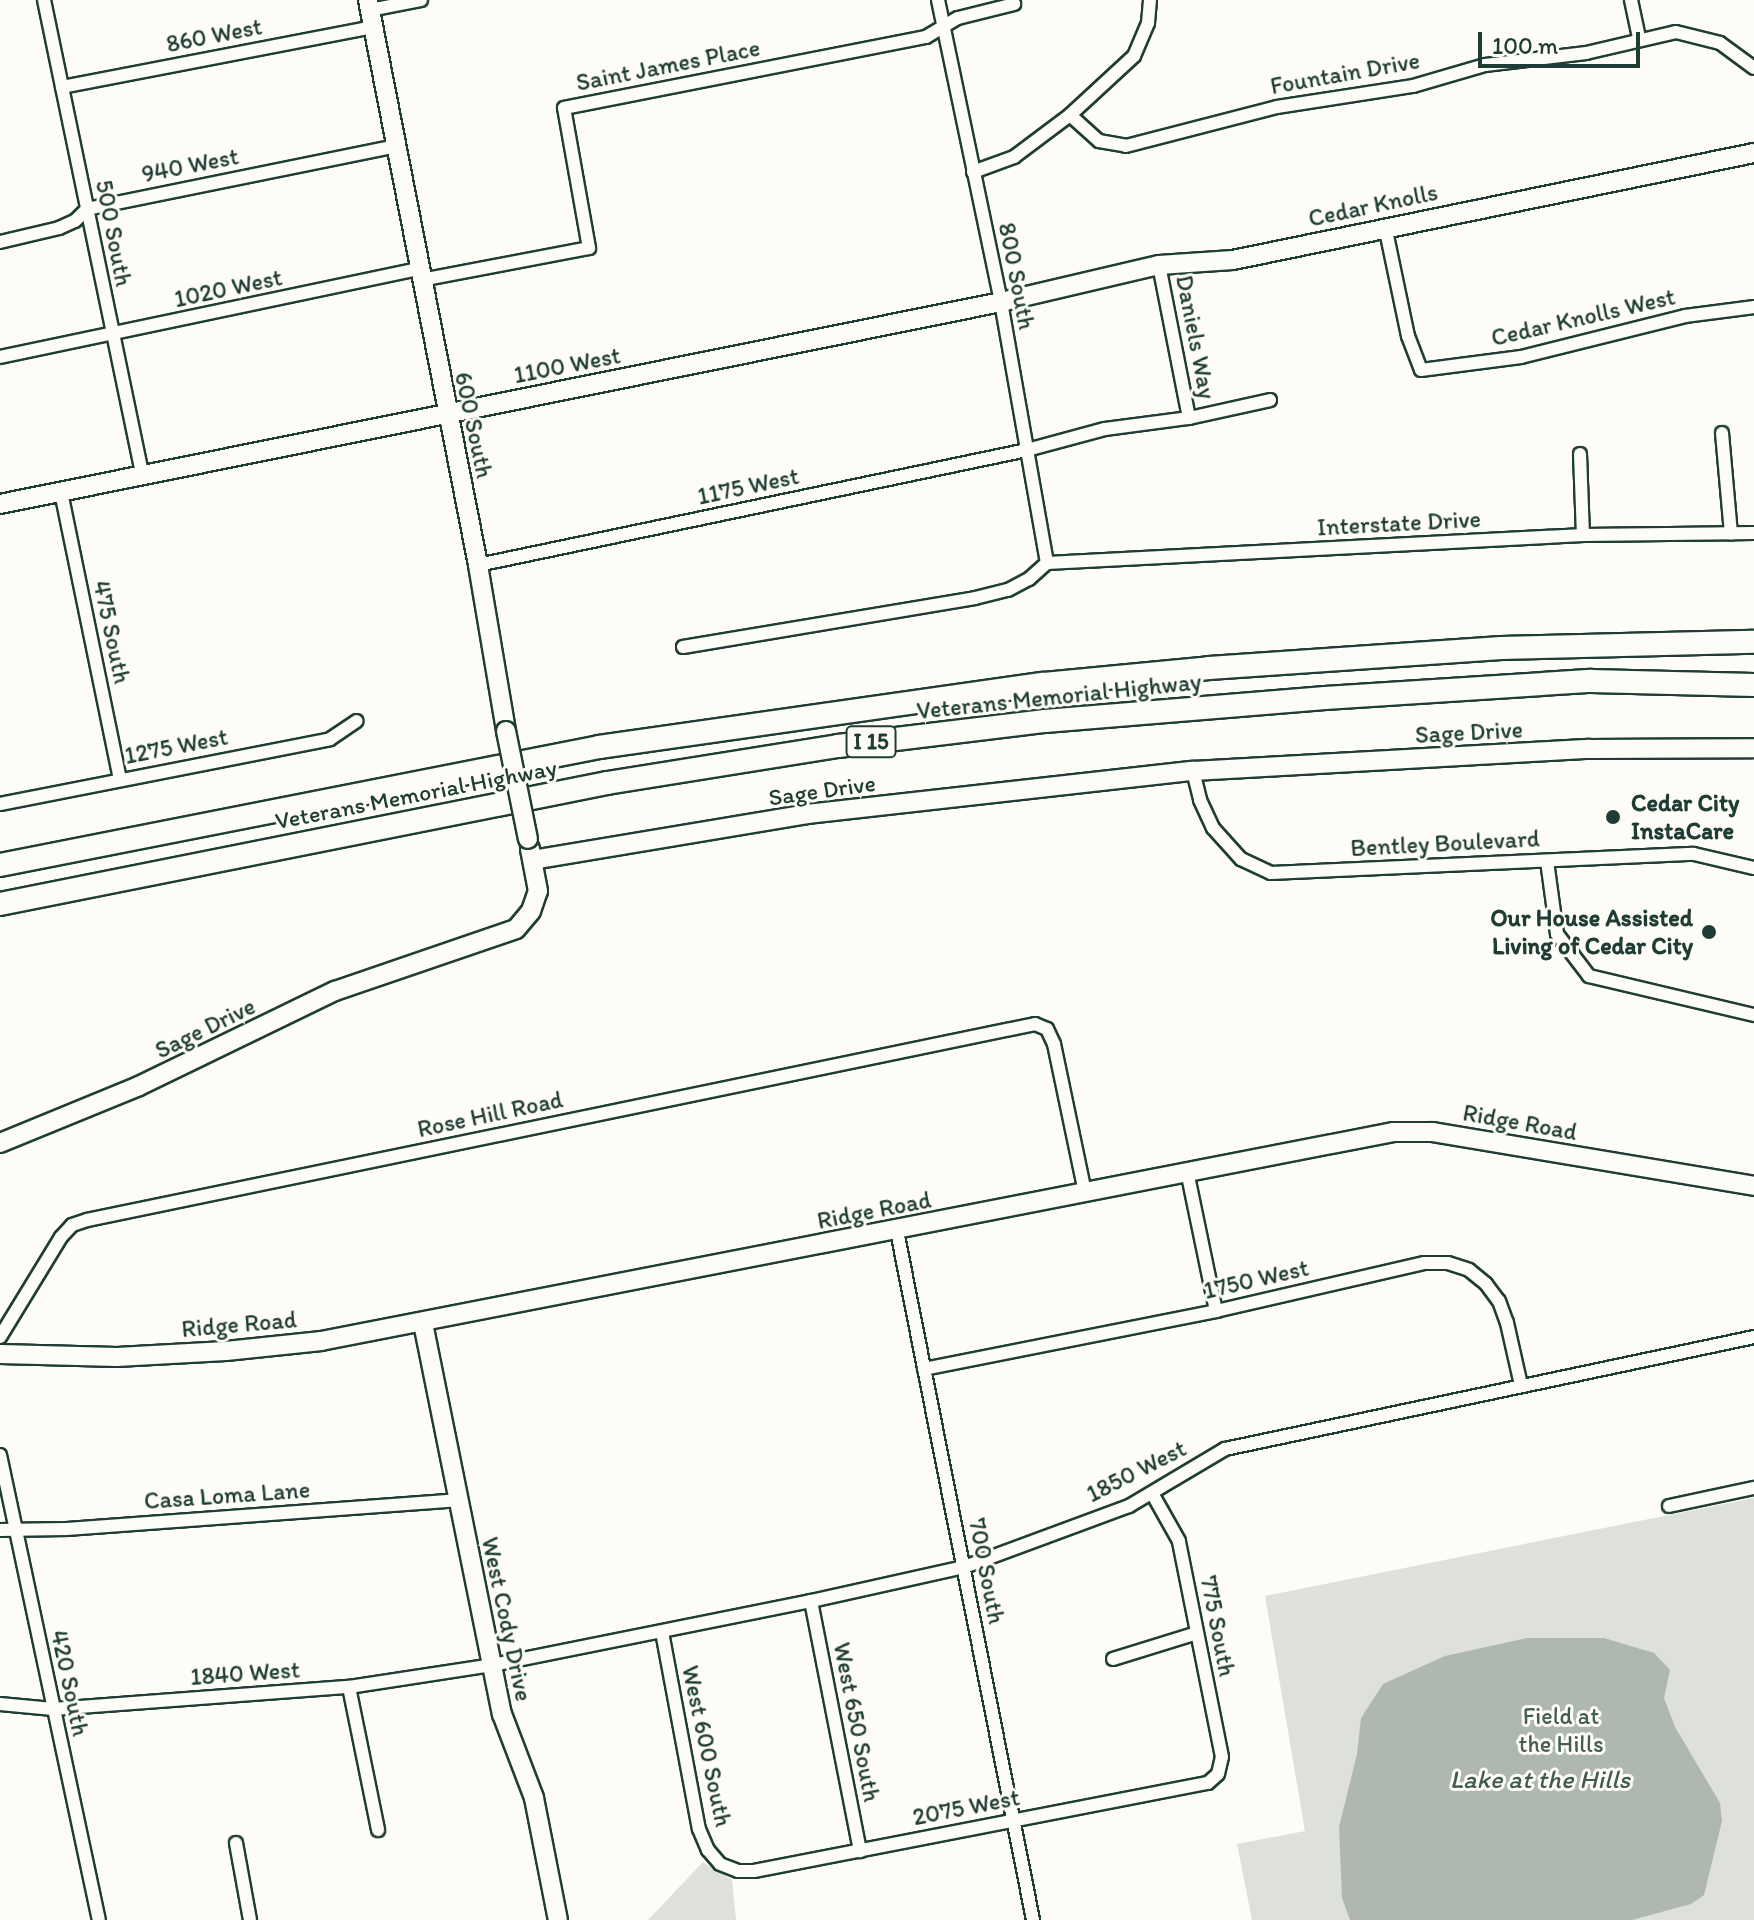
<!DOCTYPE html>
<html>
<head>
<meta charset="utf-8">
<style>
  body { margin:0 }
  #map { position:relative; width:1754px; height:1920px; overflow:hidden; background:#fdfcf7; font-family:Itim,sans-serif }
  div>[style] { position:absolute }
  .green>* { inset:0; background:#dde0db }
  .water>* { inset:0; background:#aeb8b1 }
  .roads { filter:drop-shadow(2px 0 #1f3d34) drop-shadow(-2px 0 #1f3d34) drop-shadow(0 2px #1f3d34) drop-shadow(0 -2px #1f3d34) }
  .street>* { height:12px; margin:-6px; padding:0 6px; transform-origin:6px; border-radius:6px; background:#fdfcf7 }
  .secondary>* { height:18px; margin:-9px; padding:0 9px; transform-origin:9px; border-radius:9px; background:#fdfcf7 }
  .highway>* { height:22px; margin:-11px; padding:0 11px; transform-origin:11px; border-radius:11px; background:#fdfcf7 }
  .bridges { filter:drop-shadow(2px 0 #1f3d34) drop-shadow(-2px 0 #1f3d34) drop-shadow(0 2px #1f3d34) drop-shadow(0 -2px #1f3d34) }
  .secondary-bridge>* { height:18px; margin:-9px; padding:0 9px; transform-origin:9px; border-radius:9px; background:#fdfcf7 }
  .dots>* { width:22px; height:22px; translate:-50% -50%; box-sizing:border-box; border:4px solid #fdfcf7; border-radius:50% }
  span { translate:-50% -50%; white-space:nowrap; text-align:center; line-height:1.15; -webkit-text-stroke:6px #fdfcf7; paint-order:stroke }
  .shield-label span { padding:2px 6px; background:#fdfcf7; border:2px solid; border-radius:6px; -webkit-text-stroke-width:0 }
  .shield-label { font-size:22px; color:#1f3d34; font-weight:700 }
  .street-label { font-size:24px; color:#1f3d34 }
  .poi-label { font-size:24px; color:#1f3d34; font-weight:700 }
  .left { translate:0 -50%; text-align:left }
  .right { translate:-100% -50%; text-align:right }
  .park-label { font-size:24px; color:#455e55 }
  .water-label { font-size:26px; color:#435c53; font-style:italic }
  .scale { position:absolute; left:1478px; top:32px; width:162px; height:36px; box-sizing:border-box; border:4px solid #1f3d34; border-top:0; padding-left:10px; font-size:24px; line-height:28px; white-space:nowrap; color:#1f3d34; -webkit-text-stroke:6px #fdfcf7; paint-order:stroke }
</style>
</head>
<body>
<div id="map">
  <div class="green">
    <div style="clip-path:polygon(1754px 1498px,1754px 1920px,1252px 1920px,1237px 1844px,1305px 1831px,1265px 1596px)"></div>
    <div style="clip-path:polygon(703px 1862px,732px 1880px,736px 1920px,648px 1920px)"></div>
  </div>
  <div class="water">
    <div style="clip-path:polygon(1527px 1638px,1604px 1638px,1654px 1653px,1670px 1670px,1664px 1698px,1675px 1727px,1720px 1803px,1722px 1821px,1704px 1895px,1691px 1904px,1632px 1920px,1350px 1920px,1342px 1898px,1339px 1827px,1357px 1754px,1361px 1718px,1383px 1684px,1445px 1656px)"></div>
  </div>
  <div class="roads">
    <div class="street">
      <div style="left:44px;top:0;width:485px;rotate:78.3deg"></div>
      <div style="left:938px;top:0;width:309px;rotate:78.2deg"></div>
      <div style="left:1001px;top:302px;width:265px;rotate:80deg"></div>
      <div style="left:1631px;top:0;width:40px;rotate:78deg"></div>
      <div style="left:370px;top:10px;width:52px;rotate:-11.1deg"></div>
      <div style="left:62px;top:87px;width:317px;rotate:-10.9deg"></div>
      <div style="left:1070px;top:115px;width:39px;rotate:42deg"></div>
      <div style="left:1099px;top:141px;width:27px;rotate:10deg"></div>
      <div style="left:1126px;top:146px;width:156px;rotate:-14.5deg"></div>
      <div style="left:1277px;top:107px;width:138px;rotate:-8.8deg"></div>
      <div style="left:1413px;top:86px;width:75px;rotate:-16.3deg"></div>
      <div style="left:1485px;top:65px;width:102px;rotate:-6.8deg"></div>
      <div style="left:1586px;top:53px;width:92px;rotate:-13.1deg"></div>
      <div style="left:1676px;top:32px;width:45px;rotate:14deg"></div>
      <div style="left:1720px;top:43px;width:42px;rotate:36.3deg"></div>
      <div style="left:973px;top:172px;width:44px;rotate:-20.1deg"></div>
      <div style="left:1014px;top:157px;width:70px;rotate:-36.9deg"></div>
      <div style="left:1070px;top:115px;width:87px;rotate:-42.7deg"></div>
      <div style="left:1134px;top:56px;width:36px;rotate:-67deg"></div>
      <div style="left:1148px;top:23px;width:23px;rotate:-85deg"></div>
      <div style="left:1385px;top:226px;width:112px;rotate:78.2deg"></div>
      <div style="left:1408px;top:336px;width:36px;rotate:69deg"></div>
      <div style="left:1421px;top:370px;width:101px;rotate:-7.4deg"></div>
      <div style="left:1521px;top:357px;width:169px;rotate:-14deg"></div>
      <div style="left:1685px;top:316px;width:70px;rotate:-7.4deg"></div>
      <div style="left:0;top:242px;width:61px;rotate:-13.3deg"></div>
      <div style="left:59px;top:228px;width:17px;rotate:-24deg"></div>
      <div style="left:75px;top:221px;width:17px;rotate:-45deg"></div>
      <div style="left:87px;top:209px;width:315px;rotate:-11.5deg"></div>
      <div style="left:1159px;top:265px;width:156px;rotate:78.9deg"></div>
      <div style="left:421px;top:280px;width:171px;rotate:-10.8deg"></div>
      <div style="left:589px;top:248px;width:142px;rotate:-100.1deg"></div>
      <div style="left:564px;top:108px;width:369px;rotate:-11.1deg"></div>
      <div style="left:926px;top:37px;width:37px;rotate:-31deg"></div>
      <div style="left:958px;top:18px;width:58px;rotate:-14deg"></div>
      <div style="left:0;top:357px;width:428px;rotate:-11.9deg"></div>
      <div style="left:1722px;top:433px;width:101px;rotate:84.9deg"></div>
      <div style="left:1580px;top:454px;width:81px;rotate:87.9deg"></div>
      <div style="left:61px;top:492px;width:293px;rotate:78.4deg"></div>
      <div style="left:1047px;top:563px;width:537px;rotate:-2.99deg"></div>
      <div style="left:1583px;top:535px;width:171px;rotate:-0.7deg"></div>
      <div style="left:478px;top:565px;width:561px;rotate:-11.83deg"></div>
      <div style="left:1027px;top:450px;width:81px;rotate:-15.1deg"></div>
      <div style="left:1105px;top:429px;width:85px;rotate:-7.5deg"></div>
      <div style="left:1189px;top:418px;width:83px;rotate:-12.5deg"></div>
      <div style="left:683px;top:647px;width:296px;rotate:-9.5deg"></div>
      <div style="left:975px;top:598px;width:34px;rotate:-14deg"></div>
      <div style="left:1008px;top:590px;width:24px;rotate:-28deg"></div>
      <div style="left:1029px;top:579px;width:24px;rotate:-42deg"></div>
      <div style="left:1193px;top:771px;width:30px;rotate:76deg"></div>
      <div style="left:1200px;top:800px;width:31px;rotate:65deg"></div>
      <div style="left:1213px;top:828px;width:42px;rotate:47.9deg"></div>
      <div style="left:1241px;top:859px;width:33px;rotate:25deg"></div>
      <div style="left:1271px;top:873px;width:423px;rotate:-2.6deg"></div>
      <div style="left:1694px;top:854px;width:62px;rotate:13.1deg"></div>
      <div style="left:0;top:804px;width:336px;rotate:-11.1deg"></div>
      <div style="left:330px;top:739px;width:32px;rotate:-34deg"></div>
      <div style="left:1547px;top:861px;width:74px;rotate:82.2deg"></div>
      <div style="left:1557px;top:934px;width:53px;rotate:52.7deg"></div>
      <div style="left:1589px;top:976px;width:170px;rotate:13.3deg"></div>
      <div style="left:1187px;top:1171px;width:143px;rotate:78.3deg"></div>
      <div style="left:897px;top:1231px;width:702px;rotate:78.83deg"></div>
      <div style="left:0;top:1337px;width:117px;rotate:-58.6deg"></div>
      <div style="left:61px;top:1237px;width:16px;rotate:-47deg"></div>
      <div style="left:72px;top:1225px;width:16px;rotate:-18deg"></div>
      <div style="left:87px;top:1220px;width:968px;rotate:-11.68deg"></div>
      <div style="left:1035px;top:1024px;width:13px;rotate:23deg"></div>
      <div style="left:1047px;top:1029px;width:17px;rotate:65deg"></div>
      <div style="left:1054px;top:1044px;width:151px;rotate:78.2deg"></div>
      <div style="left:924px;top:1369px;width:298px;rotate:-11.2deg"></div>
      <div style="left:1216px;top:1311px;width:213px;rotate:-13deg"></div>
      <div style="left:1424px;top:1263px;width:24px"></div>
      <div style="left:1448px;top:1263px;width:22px;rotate:18deg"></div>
      <div style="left:1469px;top:1270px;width:22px;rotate:39deg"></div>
      <div style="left:1486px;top:1284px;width:21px;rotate:53deg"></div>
      <div style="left:1499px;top:1301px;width:23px;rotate:70deg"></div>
      <div style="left:1507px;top:1323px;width:64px;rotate:77.3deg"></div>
      <div style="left:0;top:1455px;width:475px;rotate:78deg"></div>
      <div style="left:1669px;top:1506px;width:87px;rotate:-12deg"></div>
      <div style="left:0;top:1530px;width:66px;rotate:-0.9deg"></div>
      <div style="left:66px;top:1529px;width:393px;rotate:-4.2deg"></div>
      <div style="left:811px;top:1601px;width:255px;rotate:78.9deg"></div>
      <div style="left:662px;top:1632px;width:200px;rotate:79.4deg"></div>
      <div style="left:699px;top:1829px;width:23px;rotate:67deg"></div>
      <div style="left:708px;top:1850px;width:18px;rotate:49deg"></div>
      <div style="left:720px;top:1864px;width:19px;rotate:21deg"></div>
      <div style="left:738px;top:1871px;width:16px"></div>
      <div style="left:754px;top:1871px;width:462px;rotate:-11deg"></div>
      <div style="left:1208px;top:1783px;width:13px;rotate:-42deg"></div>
      <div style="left:1218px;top:1774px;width:17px;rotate:-77deg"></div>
      <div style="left:1222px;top:1757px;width:220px;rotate:-101.3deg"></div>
      <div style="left:1179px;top:1541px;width:55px;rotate:-119.4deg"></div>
      <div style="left:1113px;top:1659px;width:88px;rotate:-17.2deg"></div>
      <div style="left:349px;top:1687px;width:146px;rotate:78.5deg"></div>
      <div style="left:0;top:1704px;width:53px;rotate:5.4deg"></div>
      <div style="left:53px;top:1709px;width:297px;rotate:-4.3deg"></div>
      <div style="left:349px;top:1687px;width:146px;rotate:-8.7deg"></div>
      <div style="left:493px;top:1665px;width:324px;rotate:-11.4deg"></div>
      <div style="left:811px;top:1601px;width:157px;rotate:-12.5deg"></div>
      <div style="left:964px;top:1567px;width:176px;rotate:-20.3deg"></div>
      <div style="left:1129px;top:1506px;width:112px;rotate:-30.7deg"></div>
      <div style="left:1225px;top:1449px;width:541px;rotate:-11.95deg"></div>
      <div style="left:236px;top:1843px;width:78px;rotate:79.7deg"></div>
    </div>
    <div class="secondary">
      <div style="left:368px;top:0;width:576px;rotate:78.98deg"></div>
      <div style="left:478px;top:565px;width:168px;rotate:80.4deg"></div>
      <div style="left:0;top:504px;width:1021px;rotate:-11.41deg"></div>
      <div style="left:1001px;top:302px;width:162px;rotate:-13.2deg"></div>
      <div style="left:1159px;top:265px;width:74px;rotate:-3.9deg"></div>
      <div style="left:1233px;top:260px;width:532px;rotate:-11.61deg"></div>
      <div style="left:533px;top:860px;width:278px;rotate:-9.5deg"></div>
      <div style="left:807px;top:814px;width:388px;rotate:-6.4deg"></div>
      <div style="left:1193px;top:771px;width:397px;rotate:-3.2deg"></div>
      <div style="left:1589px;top:749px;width:165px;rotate:-0.3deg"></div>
      <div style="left:0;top:1143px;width:150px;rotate:-22.3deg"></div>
      <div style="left:139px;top:1086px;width:218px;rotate:-25.9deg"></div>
      <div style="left:335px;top:991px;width:191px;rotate:-18.9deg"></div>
      <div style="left:516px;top:929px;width:23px;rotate:-50deg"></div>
      <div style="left:531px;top:911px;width:21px;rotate:-71deg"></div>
      <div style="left:538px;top:891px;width:43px;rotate:-100.8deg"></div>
      <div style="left:423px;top:1323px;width:399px;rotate:78.6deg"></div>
      <div style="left:502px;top:1714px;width:90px;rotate:69.1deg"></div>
      <div style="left:534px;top:1798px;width:124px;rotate:78.9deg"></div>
      <div style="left:0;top:1354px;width:117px;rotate:1.5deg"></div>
      <div style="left:117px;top:1357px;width:109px;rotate:-3.2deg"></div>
      <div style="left:226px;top:1351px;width:96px;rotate:-6deg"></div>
      <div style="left:321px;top:1341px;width:1092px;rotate:-11.03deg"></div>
      <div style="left:1393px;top:1132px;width:40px"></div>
      <div style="left:1433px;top:1132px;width:326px;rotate:9.5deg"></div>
    </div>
    <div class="highway">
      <div style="left:0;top:865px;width:611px;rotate:-11.14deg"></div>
      <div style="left:599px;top:747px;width:449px;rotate:-8.1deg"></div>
      <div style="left:1044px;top:684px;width:166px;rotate:-5.5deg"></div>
      <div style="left:1209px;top:668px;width:293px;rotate:-3.9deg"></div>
      <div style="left:1501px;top:648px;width:253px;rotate:-1.4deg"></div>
      <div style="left:0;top:904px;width:619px;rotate:-11.27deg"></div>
      <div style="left:607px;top:783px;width:234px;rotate:-9.1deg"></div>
      <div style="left:838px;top:746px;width:209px;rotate:-6.9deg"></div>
      <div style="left:1045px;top:721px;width:281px;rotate:-4.7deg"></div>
      <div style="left:1325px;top:698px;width:267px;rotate:-3.7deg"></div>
      <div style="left:1591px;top:681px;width:163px;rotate:1.4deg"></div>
    </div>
  </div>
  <div class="bridges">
    <div class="secondary-bridge">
      <div style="left:506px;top:731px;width:110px;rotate:78.5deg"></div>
    </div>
  </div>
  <div class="dots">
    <div style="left:1613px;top:817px;background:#1f3d34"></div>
    <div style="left:1709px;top:932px;background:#1f3d34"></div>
  </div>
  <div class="shield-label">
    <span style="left:871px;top:742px">I 15</span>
  </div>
  <div class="street-label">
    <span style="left:214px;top:35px;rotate:-11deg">860 West</span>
    <span style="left:668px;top:65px;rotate:-11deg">Saint James Place</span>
    <span style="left:1345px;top:73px;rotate:-10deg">Fountain Drive</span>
    <span style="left:190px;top:165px;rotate:-11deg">940 West</span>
    <span style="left:1373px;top:205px;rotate:-12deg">Cedar Knolls</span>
    <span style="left:114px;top:233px;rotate:79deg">500 South</span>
    <span style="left:1017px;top:276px;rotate:79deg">800 South</span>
    <span style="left:228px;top:288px;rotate:-12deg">1020 West</span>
    <span style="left:1583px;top:317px;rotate:-13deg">Cedar Knolls West</span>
    <span style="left:1196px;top:337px;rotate:79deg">Daniels Way</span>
    <span style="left:567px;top:365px;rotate:-11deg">1100 West</span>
    <span style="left:474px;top:425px;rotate:78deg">600 South</span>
    <span style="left:748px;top:486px;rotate:-12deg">1175 West</span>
    <span style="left:1399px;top:523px;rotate:-3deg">Interstate Drive</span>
    <span style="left:112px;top:632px;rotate:78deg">475 South</span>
    <span style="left:1059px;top:696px;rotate:-6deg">Veterans Memorial Highway</span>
    <span style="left:1469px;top:732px;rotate:-3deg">Sage Drive</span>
    <span style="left:176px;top:746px;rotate:-11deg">1275 West</span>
    <span style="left:822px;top:790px;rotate:-8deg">Sage Drive</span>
    <span style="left:416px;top:794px;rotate:-11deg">Veterans Memorial Highway</span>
    <span style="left:1445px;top:843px;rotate:-3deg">Bentley Boulevard</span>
    <span style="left:205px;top:1028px;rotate:-26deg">Sage Drive</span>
    <span style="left:490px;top:1114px;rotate:-12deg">Rose Hill Road</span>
    <span style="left:1520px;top:1122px;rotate:10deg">Ridge Road</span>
    <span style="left:874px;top:1210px;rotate:-11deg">Ridge Road</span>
    <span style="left:1256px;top:1279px;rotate:-13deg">1750 West</span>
    <span style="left:239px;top:1324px;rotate:-5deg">Ridge Road</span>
    <span style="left:1136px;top:1471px;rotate:-27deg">1850 West</span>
    <span style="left:227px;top:1495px;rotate:-4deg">Casa Loma Lane</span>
    <span style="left:987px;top:1571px;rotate:79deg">700 South</span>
    <span style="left:507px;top:1619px;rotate:78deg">West Cody Drive</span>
    <span style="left:1218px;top:1626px;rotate:79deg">775 South</span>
    <span style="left:245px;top:1673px;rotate:-4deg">1840 West</span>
    <span style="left:70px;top:1683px;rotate:78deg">420 South</span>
    <span style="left:857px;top:1722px;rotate:79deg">West 650 South</span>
    <span style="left:707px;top:1746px;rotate:78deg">West 600 South</span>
    <span style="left:966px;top:1807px;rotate:-11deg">2075 West</span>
  </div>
  <div class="poi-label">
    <span class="left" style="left:1631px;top:817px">Cedar City<br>InstaCare</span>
    <span class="right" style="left:1693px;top:932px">Our House Assisted<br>Living of Cedar City</span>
  </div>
  <div class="park-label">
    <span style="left:1561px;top:1730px">Field at<br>the Hills</span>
  </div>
  <div class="water-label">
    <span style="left:1540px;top:1780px">Lake at the Hills</span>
  </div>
  <div class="scale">100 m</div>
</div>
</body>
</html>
